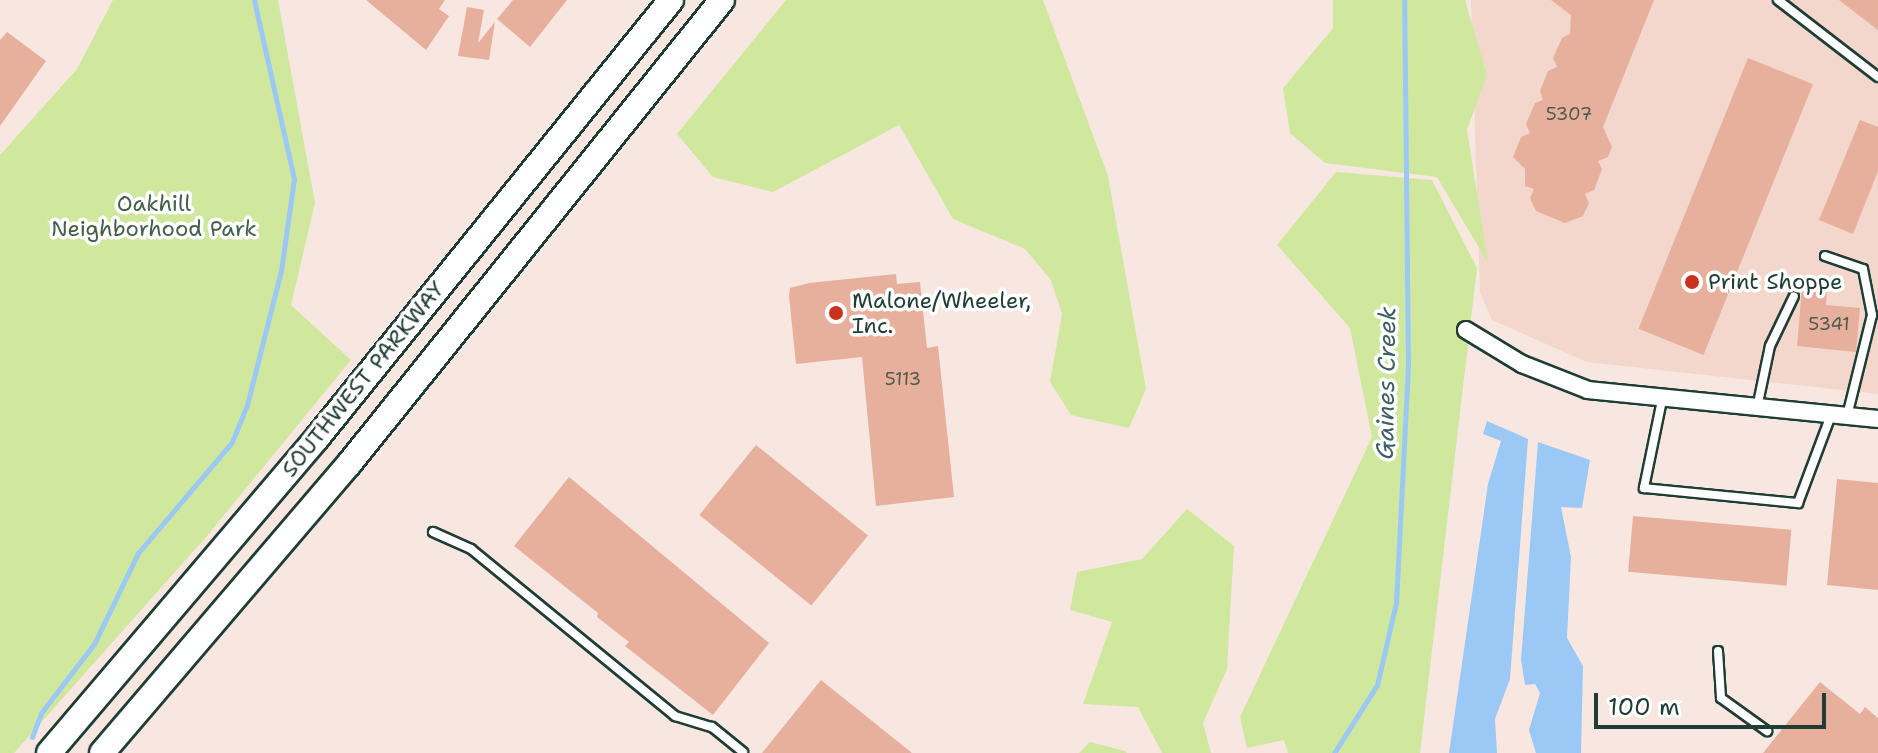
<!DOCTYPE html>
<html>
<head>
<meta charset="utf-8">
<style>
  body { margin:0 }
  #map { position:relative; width:1878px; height:753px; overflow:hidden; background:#f8e7e1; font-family:"Shantell Sans",sans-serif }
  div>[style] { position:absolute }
  .built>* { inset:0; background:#f3d6cc }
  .green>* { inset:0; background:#cfe89e }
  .water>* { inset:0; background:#9cc8f6 }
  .stream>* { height:5px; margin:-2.5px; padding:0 2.5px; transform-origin:2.5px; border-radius:2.5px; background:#9cc8f6 }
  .building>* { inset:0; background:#e6b09c; transform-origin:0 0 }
  .roads { filter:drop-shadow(2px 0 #1f3d34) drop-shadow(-2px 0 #1f3d34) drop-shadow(0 2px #1f3d34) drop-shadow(0 -2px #1f3d34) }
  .service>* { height:8px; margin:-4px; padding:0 4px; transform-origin:4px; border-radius:4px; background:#fff }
  .minor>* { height:16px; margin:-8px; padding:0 8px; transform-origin:8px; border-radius:8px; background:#fff }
  .secondary>* { height:24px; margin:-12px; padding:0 12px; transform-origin:12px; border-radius:12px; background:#fff }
  .dots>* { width:22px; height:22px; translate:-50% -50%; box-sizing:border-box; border:4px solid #fff; border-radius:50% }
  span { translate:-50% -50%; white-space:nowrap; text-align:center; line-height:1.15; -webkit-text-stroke:7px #fff; paint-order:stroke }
  .number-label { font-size:18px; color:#515a4e }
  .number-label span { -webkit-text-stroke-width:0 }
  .park-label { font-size:22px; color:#425f49 }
  .poi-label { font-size:22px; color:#1f3d34 }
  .left { translate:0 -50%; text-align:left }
  .street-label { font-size:22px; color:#1f3d34 }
  .water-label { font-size:24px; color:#3e6064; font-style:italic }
  .scale { position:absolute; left:1594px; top:693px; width:232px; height:36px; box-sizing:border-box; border:4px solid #1f3d34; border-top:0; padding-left:10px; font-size:24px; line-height:28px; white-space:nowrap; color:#1f3d34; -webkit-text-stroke:6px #fff; paint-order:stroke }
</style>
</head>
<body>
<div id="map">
  <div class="built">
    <div style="clip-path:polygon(1471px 0,1878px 0,1878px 394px,1587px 362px,1492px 320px,1480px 292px)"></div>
  </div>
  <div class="green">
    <div style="clip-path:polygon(113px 0,278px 0,315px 203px,291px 305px,351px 360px,207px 536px,14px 753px,0 753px,0 155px,77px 69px)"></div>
    <div style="clip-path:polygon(786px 0,1043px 0,1108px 176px,1146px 389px,1129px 428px,1071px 415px,1050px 382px,1062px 314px,1051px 280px,1025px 249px,953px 219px,899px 125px,773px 192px,713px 177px,677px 134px)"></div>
    <div style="clip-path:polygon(1333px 0,1465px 0,1487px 75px,1467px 130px,1488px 263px,1437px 177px,1325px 163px,1290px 133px,1283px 88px,1333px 28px)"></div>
    <div style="clip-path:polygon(1336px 172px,1432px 180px,1477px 268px,1420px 753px,1288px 753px,1284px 740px,1247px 748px,1240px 717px,1372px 437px,1350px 328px,1277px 245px)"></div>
    <div style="clip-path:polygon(1187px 509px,1234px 546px,1227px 669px,1203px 723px,1211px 753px,1162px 753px,1138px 707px,1083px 704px,1112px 622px,1070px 610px,1077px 572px,1142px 559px)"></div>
    <div style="clip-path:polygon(1090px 742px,1125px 751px,1127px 753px,1079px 753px)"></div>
  </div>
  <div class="water">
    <div style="clip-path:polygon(1487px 421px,1528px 439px,1510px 679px,1495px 719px,1497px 753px,1449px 753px,1488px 484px,1501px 441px,1483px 434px)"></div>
    <div style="clip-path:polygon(1538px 442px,1590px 460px,1582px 508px,1561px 507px,1571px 557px,1567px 638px,1583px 666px,1581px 753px,1536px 753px,1529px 730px,1540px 693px,1535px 684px,1525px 685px,1521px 660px)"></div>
  </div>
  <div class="stream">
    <div style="left:32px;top:737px;width:26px;rotate:-69deg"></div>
    <div style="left:41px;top:713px;width:87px;rotate:-52.5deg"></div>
    <div style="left:94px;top:644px;width:101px;rotate:-64.2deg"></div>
    <div style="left:138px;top:553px;width:145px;rotate:-49.7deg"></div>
    <div style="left:232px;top:442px;width:40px;rotate:-68deg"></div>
    <div style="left:247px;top:405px;width:138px;rotate:-75.8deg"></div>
    <div style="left:281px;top:271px;width:93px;rotate:-82deg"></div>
    <div style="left:294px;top:179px;width:183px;rotate:-102.6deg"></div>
    <div style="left:1334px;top:753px;width:80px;rotate:-57.7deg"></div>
    <div style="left:1377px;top:685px;width:84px;rotate:-77deg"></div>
    <div style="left:1396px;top:603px;width:237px;rotate:-87.1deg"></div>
    <div style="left:1408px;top:366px;width:366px;rotate:-90.6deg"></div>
  </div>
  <div class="building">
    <div style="clip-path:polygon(366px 0,445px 0,439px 9px,449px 16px,426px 50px)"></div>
    <div style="clip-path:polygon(513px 0,567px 0,530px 47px,497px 19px)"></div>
    <div style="clip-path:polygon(1551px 0,1654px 0,1603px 127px,1612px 147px,1608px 157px,1598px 161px,1602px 169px,1594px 190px,1585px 194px,1589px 203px,1583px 216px,1565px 223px,1536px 211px,1530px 198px,1534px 189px,1525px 186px,1525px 169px,1513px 157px,1521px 137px,1530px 133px,1526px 124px,1535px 103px,1543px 100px,1540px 91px,1548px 71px,1557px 67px,1553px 58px,1562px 38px,1570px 34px,1571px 15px)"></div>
    <div style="clip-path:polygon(1839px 0,1878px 0,1878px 30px)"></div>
    <div style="clip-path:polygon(467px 7px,484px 10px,478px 43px,495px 22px,489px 60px,458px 56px)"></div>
    <div style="clip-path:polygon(7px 32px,46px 61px,0 126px,0 40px)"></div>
    <div style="left:1748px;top:58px;width:70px;height:292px;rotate:22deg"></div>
    <div style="clip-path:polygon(1860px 120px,1878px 127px,1878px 171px,1853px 234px,1819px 220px)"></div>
    <div style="clip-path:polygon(896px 274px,897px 284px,920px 282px,927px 348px,938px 346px,954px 497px,876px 506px,862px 357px,796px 364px,789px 296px,790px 288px,809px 283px)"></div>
    <div style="clip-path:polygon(1803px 276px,1828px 278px,1826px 305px,1860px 308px,1856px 352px,1797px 346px)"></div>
    <div style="left:756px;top:445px;width:144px;height:90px;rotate:39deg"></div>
    <div style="clip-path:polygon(569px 477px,769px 643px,713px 715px,625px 646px,629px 642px,597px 617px,598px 613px,514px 546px)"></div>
    <div style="clip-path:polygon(1837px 479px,1878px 483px,1878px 590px,1827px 585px)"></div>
    <div style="left:1633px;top:516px;width:159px;height:56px;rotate:5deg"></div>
    <div style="clip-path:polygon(821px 680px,912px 753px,762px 753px)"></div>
    <div style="clip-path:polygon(1820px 682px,1860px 714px,1865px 707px,1878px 718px,1878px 753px,1763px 753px)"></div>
  </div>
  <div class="roads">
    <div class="service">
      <div style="left:1778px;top:0;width:126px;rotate:37.6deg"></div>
      <div style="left:1825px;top:256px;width:40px;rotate:18.9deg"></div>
      <div style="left:1863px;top:269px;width:47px;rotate:78.9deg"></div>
      <div style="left:1872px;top:315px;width:104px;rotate:103.9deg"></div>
      <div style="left:1662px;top:400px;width:90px;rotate:101.6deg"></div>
      <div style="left:1644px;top:488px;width:155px;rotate:5.6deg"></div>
      <div style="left:1798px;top:503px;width:94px;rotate:-69.4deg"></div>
      <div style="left:1757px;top:408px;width:63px;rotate:-78.2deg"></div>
      <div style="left:1770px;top:346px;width:55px;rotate:-64.4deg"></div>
      <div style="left:433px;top:532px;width:42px;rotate:24.1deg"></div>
      <div style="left:471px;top:549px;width:264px;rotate:39.3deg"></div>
      <div style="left:675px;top:716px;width:39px;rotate:17deg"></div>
      <div style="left:712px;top:727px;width:40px;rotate:39deg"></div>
      <div style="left:1718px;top:651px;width:47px;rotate:86.3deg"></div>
      <div style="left:1721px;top:698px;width:57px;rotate:35.7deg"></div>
    </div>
    <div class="minor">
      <div style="left:1466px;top:330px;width:66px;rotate:31.3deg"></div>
      <div style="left:1522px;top:364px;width:71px;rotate:21.5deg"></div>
      <div style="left:1588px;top:390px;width:291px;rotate:5.7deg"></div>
    </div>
    <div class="secondary">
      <div style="left:49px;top:753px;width:414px;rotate:-49.6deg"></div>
      <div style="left:317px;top:438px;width:563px;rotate:-51.05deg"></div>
      <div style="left:102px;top:753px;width:380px;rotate:-49.5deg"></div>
      <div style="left:349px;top:464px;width:595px;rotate:-51.2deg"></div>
    </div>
  </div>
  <div class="dots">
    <div style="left:1692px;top:282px;background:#c8321e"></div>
    <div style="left:836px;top:313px;background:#c8321e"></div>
  </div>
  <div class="number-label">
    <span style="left:1569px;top:114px">5307</span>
    <span style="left:1829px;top:324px">5341</span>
    <span style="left:903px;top:379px">5113</span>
  </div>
  <div class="park-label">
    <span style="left:154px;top:216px">Oakhill<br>Neighborhood Park</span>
  </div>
  <div class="poi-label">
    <span class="left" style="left:1708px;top:282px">Print Shoppe</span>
    <span class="left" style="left:852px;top:313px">Malone/Wheeler,<br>Inc.</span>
  </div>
  <div class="street-label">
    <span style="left:363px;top:379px;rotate:-51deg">SOUTHWEST PARKWAY</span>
  </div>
  <div class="water-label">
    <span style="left:1387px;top:383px;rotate:-89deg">Gaines Creek</span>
  </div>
  <div class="scale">100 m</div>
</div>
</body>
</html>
